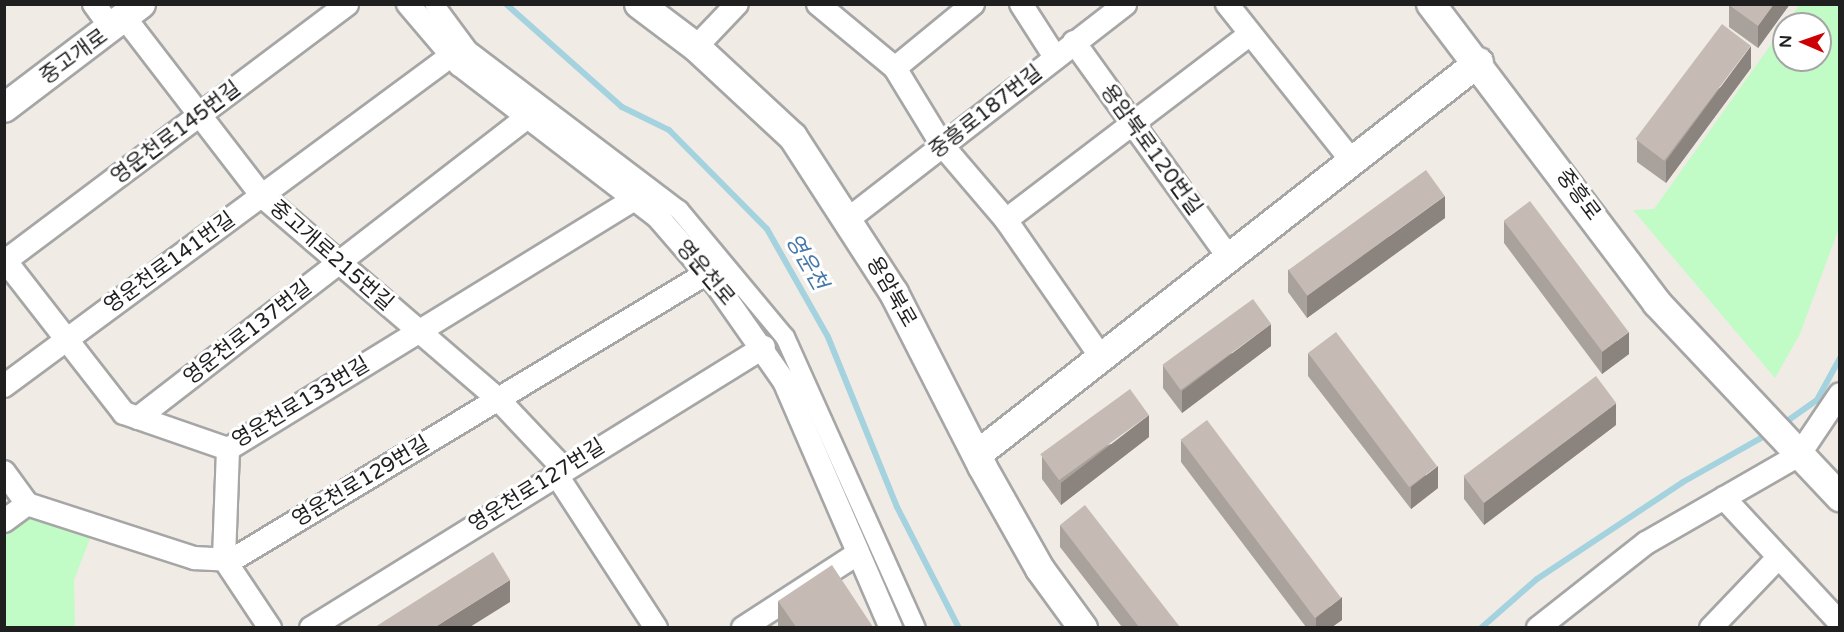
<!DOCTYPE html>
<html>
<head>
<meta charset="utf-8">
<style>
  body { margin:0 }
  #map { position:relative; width:1844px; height:632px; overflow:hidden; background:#f0ece5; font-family:"Varela Round","Noto Sans KR",sans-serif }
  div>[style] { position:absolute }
  .park>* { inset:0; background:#c1fbc5 }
  .stream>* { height:6px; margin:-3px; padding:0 3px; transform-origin:3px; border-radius:3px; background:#a4d2de }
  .roads { filter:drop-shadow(2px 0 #a6a6a6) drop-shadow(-2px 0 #a6a6a6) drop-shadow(0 2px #a6a6a6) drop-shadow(0 -2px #a6a6a6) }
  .pedestrian>* { height:18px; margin:-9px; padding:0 9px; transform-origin:9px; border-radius:9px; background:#fff }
  .minor>* { height:22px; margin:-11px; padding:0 11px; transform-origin:11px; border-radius:11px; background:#fff }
  .tertiary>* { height:28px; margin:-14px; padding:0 14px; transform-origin:14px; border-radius:14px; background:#fff }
  .wall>* { inset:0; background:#a9a19b }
  .shaded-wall>* { inset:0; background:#8a837e }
  .building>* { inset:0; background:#c5bbb4; transform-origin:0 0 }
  span { translate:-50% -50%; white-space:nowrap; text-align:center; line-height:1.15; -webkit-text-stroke:6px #fff; paint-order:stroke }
  .street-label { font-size:21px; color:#1f1f1f }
  .water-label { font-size:22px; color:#4679a9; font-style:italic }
  .frame { position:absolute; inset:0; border:6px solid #1f1f1f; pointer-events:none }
  .north { position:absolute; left:1772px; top:12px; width:60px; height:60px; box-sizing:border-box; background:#fff; border:2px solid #a5a5a5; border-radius:50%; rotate:272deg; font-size:16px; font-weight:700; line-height:24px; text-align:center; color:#1f1f1f }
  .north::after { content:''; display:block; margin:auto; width:21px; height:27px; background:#cd0003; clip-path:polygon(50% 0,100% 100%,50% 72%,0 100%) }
</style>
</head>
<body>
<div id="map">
  <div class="park">
    <div style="clip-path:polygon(1800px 4px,1839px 5px,1839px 228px,1800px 334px,1775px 378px,1633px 210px,1654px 209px,1784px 26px,1784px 60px,1820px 60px,1820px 24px,1786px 24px)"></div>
    <div style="clip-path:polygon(28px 507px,94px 528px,74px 580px,75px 627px,5px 627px,4px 524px)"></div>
  </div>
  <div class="stream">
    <div style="left:506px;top:4px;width:155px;rotate:41.6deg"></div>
    <div style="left:622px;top:107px;width:52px;rotate:26.1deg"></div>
    <div style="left:669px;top:130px;width:139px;rotate:45.3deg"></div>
    <div style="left:767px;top:229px;width:124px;rotate:60.5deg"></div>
    <div style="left:828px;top:337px;width:183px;rotate:67.9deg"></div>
    <div style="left:897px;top:507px;width:136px;rotate:62.9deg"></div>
    <div style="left:1783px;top:424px;width:42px;rotate:-35.2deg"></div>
    <div style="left:1817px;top:400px;width:48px;rotate:-61.3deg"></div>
    <div style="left:1481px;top:628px;width:74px;rotate:-41.2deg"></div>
    <div style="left:1537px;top:579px;width:175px;rotate:-33.6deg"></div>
    <div style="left:1683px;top:482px;width:100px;rotate:-29.4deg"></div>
  </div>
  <div class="roads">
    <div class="pedestrian">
      <div style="left:434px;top:4px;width:57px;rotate:53.5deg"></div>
      <div style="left:468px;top:50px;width:265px;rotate:37.2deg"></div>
      <div style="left:679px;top:210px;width:165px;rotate:50.2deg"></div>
      <div style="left:785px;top:337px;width:319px;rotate:65.8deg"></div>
    </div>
    <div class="minor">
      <div style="left:94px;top:4px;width:31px;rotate:54deg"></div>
      <div style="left:408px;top:4px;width:80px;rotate:49.6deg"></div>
      <div style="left:460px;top:65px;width:248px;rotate:37.5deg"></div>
      <div style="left:657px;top:216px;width:90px;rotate:49.1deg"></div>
      <div style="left:716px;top:284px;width:118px;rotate:55deg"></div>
      <div style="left:784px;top:381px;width:269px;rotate:66.6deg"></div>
      <div style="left:818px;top:4px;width:100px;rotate:39.7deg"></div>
      <div style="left:895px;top:68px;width:90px;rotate:58.6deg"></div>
      <div style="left:942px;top:145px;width:99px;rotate:49.5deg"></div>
      <div style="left:1006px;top:220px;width:167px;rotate:55.3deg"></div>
      <div style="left:1021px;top:4px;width:63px;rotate:57.3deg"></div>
      <div style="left:1227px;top:4px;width:201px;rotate:51.5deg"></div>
      <div style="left:125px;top:18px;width:225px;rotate:52.4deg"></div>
      <div style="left:262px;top:196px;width:311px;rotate:40.7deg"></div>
      <div style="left:498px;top:399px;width:96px;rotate:46.7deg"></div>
      <div style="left:1074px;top:42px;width:266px;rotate:54.3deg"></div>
      <div style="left:696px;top:47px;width:59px;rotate:-46.4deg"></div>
      <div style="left:895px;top:68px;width:101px;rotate:-39.4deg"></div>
      <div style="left:847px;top:220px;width:352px;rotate:-37.8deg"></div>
      <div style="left:1006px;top:220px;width:305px;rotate:-37.3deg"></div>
      <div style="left:4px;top:259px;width:195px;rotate:52.1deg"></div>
      <div style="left:124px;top:413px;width:110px;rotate:19.1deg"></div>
      <div style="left:228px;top:449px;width:477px;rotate:-31.6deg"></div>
      <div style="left:4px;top:262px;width:429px;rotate:-36.9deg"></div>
      <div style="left:4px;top:386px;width:557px;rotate:-36.46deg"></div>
      <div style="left:138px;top:418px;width:493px;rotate:-37.7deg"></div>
      <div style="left:228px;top:449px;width:110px;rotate:92.1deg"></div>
      <div style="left:224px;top:559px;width:83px;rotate:56.3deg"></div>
      <div style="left:4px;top:472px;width:39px;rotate:54deg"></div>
      <div style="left:27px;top:504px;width:176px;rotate:17.9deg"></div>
      <div style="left:194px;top:558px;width:38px;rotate:3deg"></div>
      <div style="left:232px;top:560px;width:555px;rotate:-31.14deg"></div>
      <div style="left:556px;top:474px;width:184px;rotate:57deg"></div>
      <div style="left:1724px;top:498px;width:171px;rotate:47.1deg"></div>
      <div style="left:4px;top:521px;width:29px;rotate:-36deg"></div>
      <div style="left:311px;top:628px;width:533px;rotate:-31.81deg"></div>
      <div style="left:743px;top:628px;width:136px;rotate:-33deg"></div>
      <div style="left:1538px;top:628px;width:137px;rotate:-38.2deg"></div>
      <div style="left:1646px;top:543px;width:177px;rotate:-29.9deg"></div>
      <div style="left:1799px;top:455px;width:73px;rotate:-56.1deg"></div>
      <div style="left:1711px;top:628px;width:97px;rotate:-46.3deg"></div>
    </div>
    <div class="tertiary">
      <div style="left:639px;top:4px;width:71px;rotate:37deg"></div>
      <div style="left:696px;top:47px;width:132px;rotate:42.9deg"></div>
      <div style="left:793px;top:137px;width:186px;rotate:57.1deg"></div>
      <div style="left:894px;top:293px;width:194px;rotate:63deg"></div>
      <div style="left:982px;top:466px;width:118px;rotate:60.6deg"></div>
      <div style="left:1040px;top:569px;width:73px;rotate:53.9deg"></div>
      <div style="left:1431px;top:4px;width:375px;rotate:52.9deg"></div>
      <div style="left:1657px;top:303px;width:267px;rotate:46.7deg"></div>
      <div style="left:4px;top:108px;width:172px;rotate:-37.2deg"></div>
      <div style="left:978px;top:454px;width:636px;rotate:-38.04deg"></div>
    </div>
  </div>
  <div class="wall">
    <div style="clip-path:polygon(1729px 4px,1790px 4px,1758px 48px,1729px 27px)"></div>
    <div style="clip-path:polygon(1751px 68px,1666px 183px,1637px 162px,1637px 140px)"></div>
    <div style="clip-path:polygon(1445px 218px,1307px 318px,1288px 292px,1288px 270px)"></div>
    <div style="clip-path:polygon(1504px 221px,1629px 354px,1602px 374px,1504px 243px)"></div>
    <div style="clip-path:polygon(1271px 346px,1182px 413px,1163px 388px,1163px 366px)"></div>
    <div style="clip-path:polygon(1308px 353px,1438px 488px,1411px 509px,1308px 376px)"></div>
    <div style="clip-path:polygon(1616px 425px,1484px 525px,1464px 499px,1464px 476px)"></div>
    <div style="clip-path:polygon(1149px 437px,1061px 505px,1042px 479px,1042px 457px)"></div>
    <div style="clip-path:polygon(1181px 440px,1342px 620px,1332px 627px,1306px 627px,1181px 462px)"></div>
    <div style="clip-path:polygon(1060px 525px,1180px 627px,1122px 627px,1060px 547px)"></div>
    <div style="clip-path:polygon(778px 601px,873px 627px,778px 627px)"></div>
  </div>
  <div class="shaded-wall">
    <div style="clip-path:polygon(1774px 4px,1790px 4px,1758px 48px,1758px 26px)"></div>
    <div style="clip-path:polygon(1751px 46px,1751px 68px,1666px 183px,1666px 161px)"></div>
    <div style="clip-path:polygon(1445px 196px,1445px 218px,1307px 318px,1307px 296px)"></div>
    <div style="clip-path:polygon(1271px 324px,1271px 346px,1182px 413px,1182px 391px)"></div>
    <div style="clip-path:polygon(1629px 332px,1629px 354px,1602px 374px,1602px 352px)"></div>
    <div style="clip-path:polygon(1616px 403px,1616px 425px,1484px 525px,1484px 503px)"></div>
    <div style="clip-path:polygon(1149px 415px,1149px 437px,1061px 505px,1061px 483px)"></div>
    <div style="clip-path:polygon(1438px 466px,1438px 488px,1411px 509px,1411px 487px)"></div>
    <div style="clip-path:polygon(510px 580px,510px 602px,470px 627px,435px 627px)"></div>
    <div style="clip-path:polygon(1342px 597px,1342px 620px,1332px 627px,1316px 627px,1316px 618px)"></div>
  </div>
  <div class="building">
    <div style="clip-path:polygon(1729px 4px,1774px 4px,1758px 26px,1729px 5px)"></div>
    <div style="left:1722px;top:24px;width:36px;height:144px;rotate:37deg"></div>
    <div style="left:1426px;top:170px;width:32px;height:170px;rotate:54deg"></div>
    <div style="left:1530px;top:201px;width:164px;height:33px;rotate:53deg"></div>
    <div style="left:1253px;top:299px;width:31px;height:112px;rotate:54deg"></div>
    <div style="left:1336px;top:332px;width:168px;height:35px;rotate:53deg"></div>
    <div style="left:1596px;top:376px;width:34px;height:166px;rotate:53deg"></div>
    <div style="left:1130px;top:389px;width:32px;height:111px;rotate:54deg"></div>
    <div style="left:1207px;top:420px;width:223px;height:33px;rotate:53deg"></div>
    <div style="clip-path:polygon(1085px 505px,1180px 627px,1139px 627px,1060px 525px)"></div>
    <div style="clip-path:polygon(493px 552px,510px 580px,435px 627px,375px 627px)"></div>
    <div style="clip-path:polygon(832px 565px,873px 627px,796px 627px,778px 601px)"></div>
  </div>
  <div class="street-label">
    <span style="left:74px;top:57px;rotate:-36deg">중고개로</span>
    <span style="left:986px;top:112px;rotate:-38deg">중흥로187번길</span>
    <span style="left:176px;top:133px;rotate:-37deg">영운천로145번길</span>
    <span style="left:1151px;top:150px;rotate:54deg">용암북로120번길</span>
    <span style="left:1578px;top:195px;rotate:53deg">중흥로</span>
    <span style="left:331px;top:256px;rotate:41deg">중고개로215번길</span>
    <span style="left:170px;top:263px;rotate:-36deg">영운천로141번길</span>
    <span style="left:705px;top:273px;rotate:50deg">영운천로</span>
    <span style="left:891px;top:292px;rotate:60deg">용암북로</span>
    <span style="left:248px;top:333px;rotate:-38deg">영운천로137번길</span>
    <span style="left:301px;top:403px;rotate:-31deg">영운천로133번길</span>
    <span style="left:361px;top:482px;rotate:-31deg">영운천로129번길</span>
    <span style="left:537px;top:486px;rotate:-32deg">영운천로127번길</span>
  </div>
  <div class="water-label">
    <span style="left:806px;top:262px;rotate:60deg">영운천</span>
  </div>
  <div class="frame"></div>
  <div class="north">N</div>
</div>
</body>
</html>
